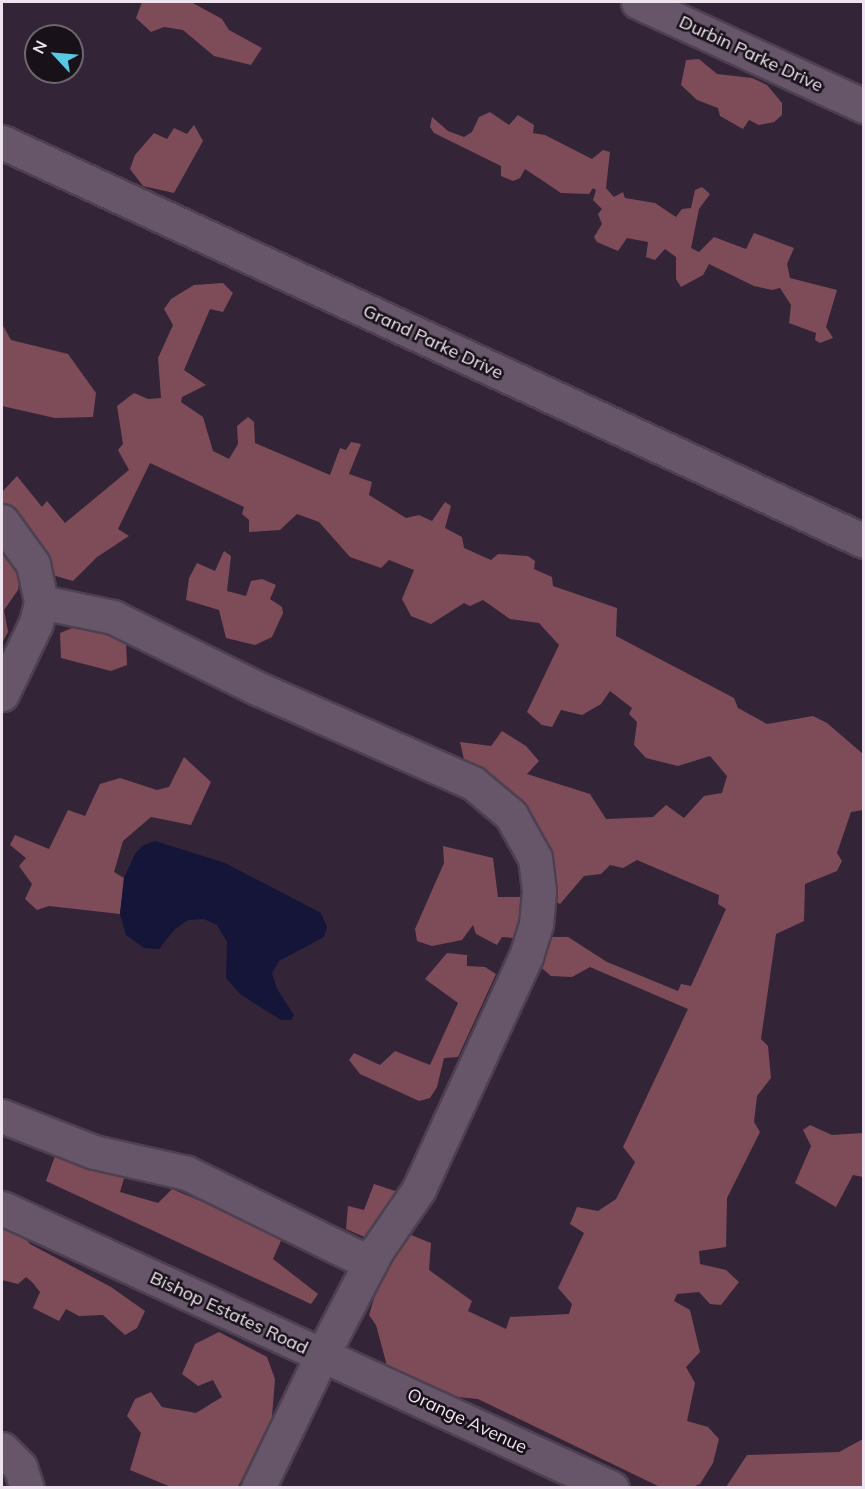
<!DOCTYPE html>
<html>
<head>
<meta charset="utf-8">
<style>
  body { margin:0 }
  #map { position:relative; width:865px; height:1489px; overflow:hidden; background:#342437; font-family:Mulish,sans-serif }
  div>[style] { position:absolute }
  .forest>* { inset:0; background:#7e4c58 }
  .water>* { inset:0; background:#151539 }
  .roads { filter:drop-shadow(2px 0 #4e4050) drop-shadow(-2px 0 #4e4050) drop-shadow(0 2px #4e4050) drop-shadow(0 -2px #4e4050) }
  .minor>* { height:33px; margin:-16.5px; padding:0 16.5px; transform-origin:16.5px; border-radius:16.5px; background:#67556a }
  .tertiary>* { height:33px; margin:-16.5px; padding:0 16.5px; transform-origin:16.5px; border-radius:16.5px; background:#67556a }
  span { translate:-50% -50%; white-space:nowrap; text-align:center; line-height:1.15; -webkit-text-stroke:5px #181119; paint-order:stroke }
  .street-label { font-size:18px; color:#eee3ef }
  .frame { position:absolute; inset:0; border:3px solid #eee3ef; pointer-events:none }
  .north { position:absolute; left:24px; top:24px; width:60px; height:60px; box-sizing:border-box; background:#181119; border:2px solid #6e656f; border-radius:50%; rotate:296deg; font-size:16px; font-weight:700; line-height:24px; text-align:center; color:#eee3ef }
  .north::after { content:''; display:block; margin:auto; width:21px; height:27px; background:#58c9e3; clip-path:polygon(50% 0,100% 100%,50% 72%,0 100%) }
</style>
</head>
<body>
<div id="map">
  <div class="forest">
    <div style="clip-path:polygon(142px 2px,191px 2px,222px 19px,229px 30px,262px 48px,251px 65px,214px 56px,183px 30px,164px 27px,151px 32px,136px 18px)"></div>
    <div style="clip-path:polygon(699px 59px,717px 74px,752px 78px,767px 85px,782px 103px,782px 115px,774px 122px,759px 125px,749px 120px,743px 129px,720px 116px,718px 108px,697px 100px,681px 85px,686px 60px)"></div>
    <div style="clip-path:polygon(490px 112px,509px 125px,518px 115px,534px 125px,533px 133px,545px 135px,592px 159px,603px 150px,610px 152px,606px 188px,614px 197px,623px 192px,625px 198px,655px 203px,676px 217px,682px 209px,691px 208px,695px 190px,702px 187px,710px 194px,699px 209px,691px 248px,699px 252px,714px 237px,746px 249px,754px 233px,794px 248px,787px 264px,790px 278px,837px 290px,826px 327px,833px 338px,820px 343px,815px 340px,816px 333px,789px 323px,791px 305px,780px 288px,772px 290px,754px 286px,709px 264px,703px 275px,681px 287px,676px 279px,676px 257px,665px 249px,655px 260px,646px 257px,648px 242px,627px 238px,618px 251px,597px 242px,594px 237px,602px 224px,598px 214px,602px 209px,593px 200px,596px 190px,593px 188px,589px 194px,561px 193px,525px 169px,520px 178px,513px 181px,501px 176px,501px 166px,434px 133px,430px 127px,432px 117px,448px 131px,464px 137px,472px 132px,479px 117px)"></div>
    <div style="clip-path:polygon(194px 125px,203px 141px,174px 193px,143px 186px,130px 169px,135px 155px,154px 133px,167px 139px,174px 128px,187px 134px)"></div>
    <div style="clip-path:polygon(223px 283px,233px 293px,223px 312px,210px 309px,184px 370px,206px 385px,182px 397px,181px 402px,203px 417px,213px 451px,229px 459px,238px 444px,237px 426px,248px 417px,254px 422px,255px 443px,330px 475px,340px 448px,346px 450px,351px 442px,361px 444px,349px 474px,372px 482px,369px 495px,406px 518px,419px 515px,432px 521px,445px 502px,451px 506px,445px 528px,462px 537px,464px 548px,491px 560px,498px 554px,528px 556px,535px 561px,534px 569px,552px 577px,553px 586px,617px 608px,616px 636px,734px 698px,738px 708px,767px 724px,813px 716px,827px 723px,863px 754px,863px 810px,851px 812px,837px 853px,842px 861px,837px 871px,805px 884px,804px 921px,776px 934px,761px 1039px,768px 1046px,771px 1078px,757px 1096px,754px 1122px,760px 1132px,727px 1198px,726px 1247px,699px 1251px,700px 1264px,726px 1270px,739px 1282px,721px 1305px,710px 1304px,699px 1292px,677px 1294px,674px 1301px,690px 1310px,700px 1352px,686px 1367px,695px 1383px,687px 1421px,708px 1427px,719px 1439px,713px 1463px,700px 1484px,692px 1487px,660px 1487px,478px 1399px,458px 1397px,387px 1366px,376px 1325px,369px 1315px,385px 1262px,406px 1233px,431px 1243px,429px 1270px,472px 1301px,468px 1311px,506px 1329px,510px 1317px,569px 1314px,572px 1304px,558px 1288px,584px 1233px,570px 1224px,577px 1207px,598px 1211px,616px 1199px,635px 1162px,623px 1147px,688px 1009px,590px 967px,572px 977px,551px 976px,536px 963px,545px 937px,568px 937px,607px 962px,678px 991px,681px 984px,691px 986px,726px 909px,718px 904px,719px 895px,637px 860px,623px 868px,610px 865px,601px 874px,584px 876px,560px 904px,552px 899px,553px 862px,524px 805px,493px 778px,465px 764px,460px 742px,491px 746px,502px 731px,526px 746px,539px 761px,527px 774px,590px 794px,606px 819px,653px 817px,666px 805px,684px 818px,704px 796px,722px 793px,727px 776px,710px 756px,678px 766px,646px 758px,634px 745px,637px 722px,629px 714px,632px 708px,610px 691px,601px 704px,582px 715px,561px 710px,552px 727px,542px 725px,527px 712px,559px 645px,539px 623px,510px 619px,483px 600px,470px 606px,464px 603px,431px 624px,411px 616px,402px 599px,414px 570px,389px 560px,381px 568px,350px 557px,319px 522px,297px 514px,280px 530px,249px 532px,249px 520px,242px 514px,244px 507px,150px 463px,118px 529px,129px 536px,97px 557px,73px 581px,49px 574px,42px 553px,2px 501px,2px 492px,17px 476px,42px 507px,47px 501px,65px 523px,129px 470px,118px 450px,123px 444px,117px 406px,134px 393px,148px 399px,161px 398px,158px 358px,173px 325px,164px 309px,171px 299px,194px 285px)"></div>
    <div style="clip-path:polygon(2px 324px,11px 340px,68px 354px,96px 393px,93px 417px,55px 418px,2px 406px)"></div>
    <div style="clip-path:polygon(2px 550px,20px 577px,18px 590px,4px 610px,8px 632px,2px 643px)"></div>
    <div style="clip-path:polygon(224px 551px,231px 556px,227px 591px,246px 596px,251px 581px,262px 579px,276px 585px,270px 599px,282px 607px,283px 613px,272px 637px,255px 645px,226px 638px,219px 610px,186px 600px,189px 578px,197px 563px,215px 571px)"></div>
    <div style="clip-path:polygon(82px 624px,126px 642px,127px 665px,111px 671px,61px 658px,60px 633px)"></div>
    <div style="clip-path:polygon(184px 757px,211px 782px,191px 825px,151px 817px,123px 841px,114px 872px,124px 878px,120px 914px,49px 906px,37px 910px,25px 899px,32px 884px,19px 866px,26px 858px,10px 845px,15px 835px,49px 849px,68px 810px,85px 816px,100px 784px,120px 778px,157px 790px,169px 787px)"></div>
    <div style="clip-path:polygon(443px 846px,493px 858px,498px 897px,524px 897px,515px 938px,502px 937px,497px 945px,476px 934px,473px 925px,462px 940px,432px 946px,417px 941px,415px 929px,444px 863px)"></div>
    <div style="clip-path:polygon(447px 953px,467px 955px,467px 966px,485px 967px,496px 974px,458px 1057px,444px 1058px,437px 1087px,430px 1098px,419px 1101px,360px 1074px,349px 1060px,354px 1053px,380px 1065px,395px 1051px,430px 1065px,458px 1003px,425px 979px)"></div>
    <div style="clip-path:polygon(810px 1125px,832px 1135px,863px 1133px,863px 1177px,853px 1175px,836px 1207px,795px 1183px,811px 1146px,803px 1130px)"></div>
    <div style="clip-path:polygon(55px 1156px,125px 1175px,120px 1192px,158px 1203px,172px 1189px,283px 1236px,273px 1259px,318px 1294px,311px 1304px,46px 1181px)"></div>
    <div style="clip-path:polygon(374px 1184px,398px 1192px,369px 1239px,346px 1229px,348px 1206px,364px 1210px)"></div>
    <div style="clip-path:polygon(2px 1223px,18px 1231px,30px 1244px,111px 1287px,145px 1311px,137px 1328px,125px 1335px,103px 1315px,79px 1316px,66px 1309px,59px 1321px,33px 1308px,40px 1292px,32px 1282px,26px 1277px,18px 1284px,2px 1280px)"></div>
    <div style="clip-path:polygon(219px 1332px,267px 1357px,275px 1379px,272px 1417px,238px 1487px,171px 1487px,130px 1470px,141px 1433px,127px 1416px,135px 1399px,151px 1392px,162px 1407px,196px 1413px,222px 1397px,213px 1380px,198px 1386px,182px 1374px,195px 1344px)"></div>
    <div style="clip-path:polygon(863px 1439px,863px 1487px,726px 1487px,747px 1455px,839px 1452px)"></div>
  </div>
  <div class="water">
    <div style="clip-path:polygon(155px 841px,225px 863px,321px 913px,327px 927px,324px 937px,279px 961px,272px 973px,277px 989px,294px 1015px,291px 1020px,281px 1020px,240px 994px,226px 978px,227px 942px,217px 925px,204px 919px,188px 920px,175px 929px,159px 949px,144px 948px,126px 935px,120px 914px,124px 878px,135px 854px,142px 846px)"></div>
  </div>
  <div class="roads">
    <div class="minor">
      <div style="left:638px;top:2px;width:249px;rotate:24.7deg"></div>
      <div style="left:2px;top:142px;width:950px;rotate:24.84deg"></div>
      <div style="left:2px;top:521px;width:53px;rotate:54.2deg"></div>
      <div style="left:33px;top:564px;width:39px;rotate:78deg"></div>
      <div style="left:41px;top:602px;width:22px;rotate:103deg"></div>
      <div style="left:36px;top:623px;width:79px;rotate:115.6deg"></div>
      <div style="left:41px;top:602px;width:74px;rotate:11.8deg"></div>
      <div style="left:113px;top:617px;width:163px;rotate:26.3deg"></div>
      <div style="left:259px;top:689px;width:234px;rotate:23.7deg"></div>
      <div style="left:473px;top:783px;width:50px;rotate:40.1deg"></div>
      <div style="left:511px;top:815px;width:49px;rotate:60.8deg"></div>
      <div style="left:535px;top:858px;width:33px;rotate:83deg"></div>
      <div style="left:539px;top:891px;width:33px;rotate:95deg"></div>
      <div style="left:536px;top:924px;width:34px;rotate:107deg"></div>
      <div style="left:526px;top:956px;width:256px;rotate:114.7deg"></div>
      <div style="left:419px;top:1189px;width:74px;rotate:124.5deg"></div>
      <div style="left:377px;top:1250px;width:119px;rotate:117.6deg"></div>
      <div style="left:2px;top:1116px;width:99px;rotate:21.4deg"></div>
      <div style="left:94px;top:1152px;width:95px;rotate:12.7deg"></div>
      <div style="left:187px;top:1173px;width:204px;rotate:26.2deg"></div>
      <div style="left:2px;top:1449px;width:25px;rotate:45deg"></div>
      <div style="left:20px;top:1467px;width:22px;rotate:72deg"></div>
    </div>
    <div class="tertiary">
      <div style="left:2px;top:1208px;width:671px;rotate:24.66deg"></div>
      <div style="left:258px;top:1488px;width:148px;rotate:-64.3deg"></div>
    </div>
  </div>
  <div class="street-label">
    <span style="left:751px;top:54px;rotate:25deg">Durbin Parke Drive</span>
    <span style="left:433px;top:342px;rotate:25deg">Grand Parke Drive</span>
    <span style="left:229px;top:1313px;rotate:25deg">Bishop Estates Road</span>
    <span style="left:467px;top:1421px;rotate:25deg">Orange Avenue</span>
  </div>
  <div class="frame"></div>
  <div class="north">N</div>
</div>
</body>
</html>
